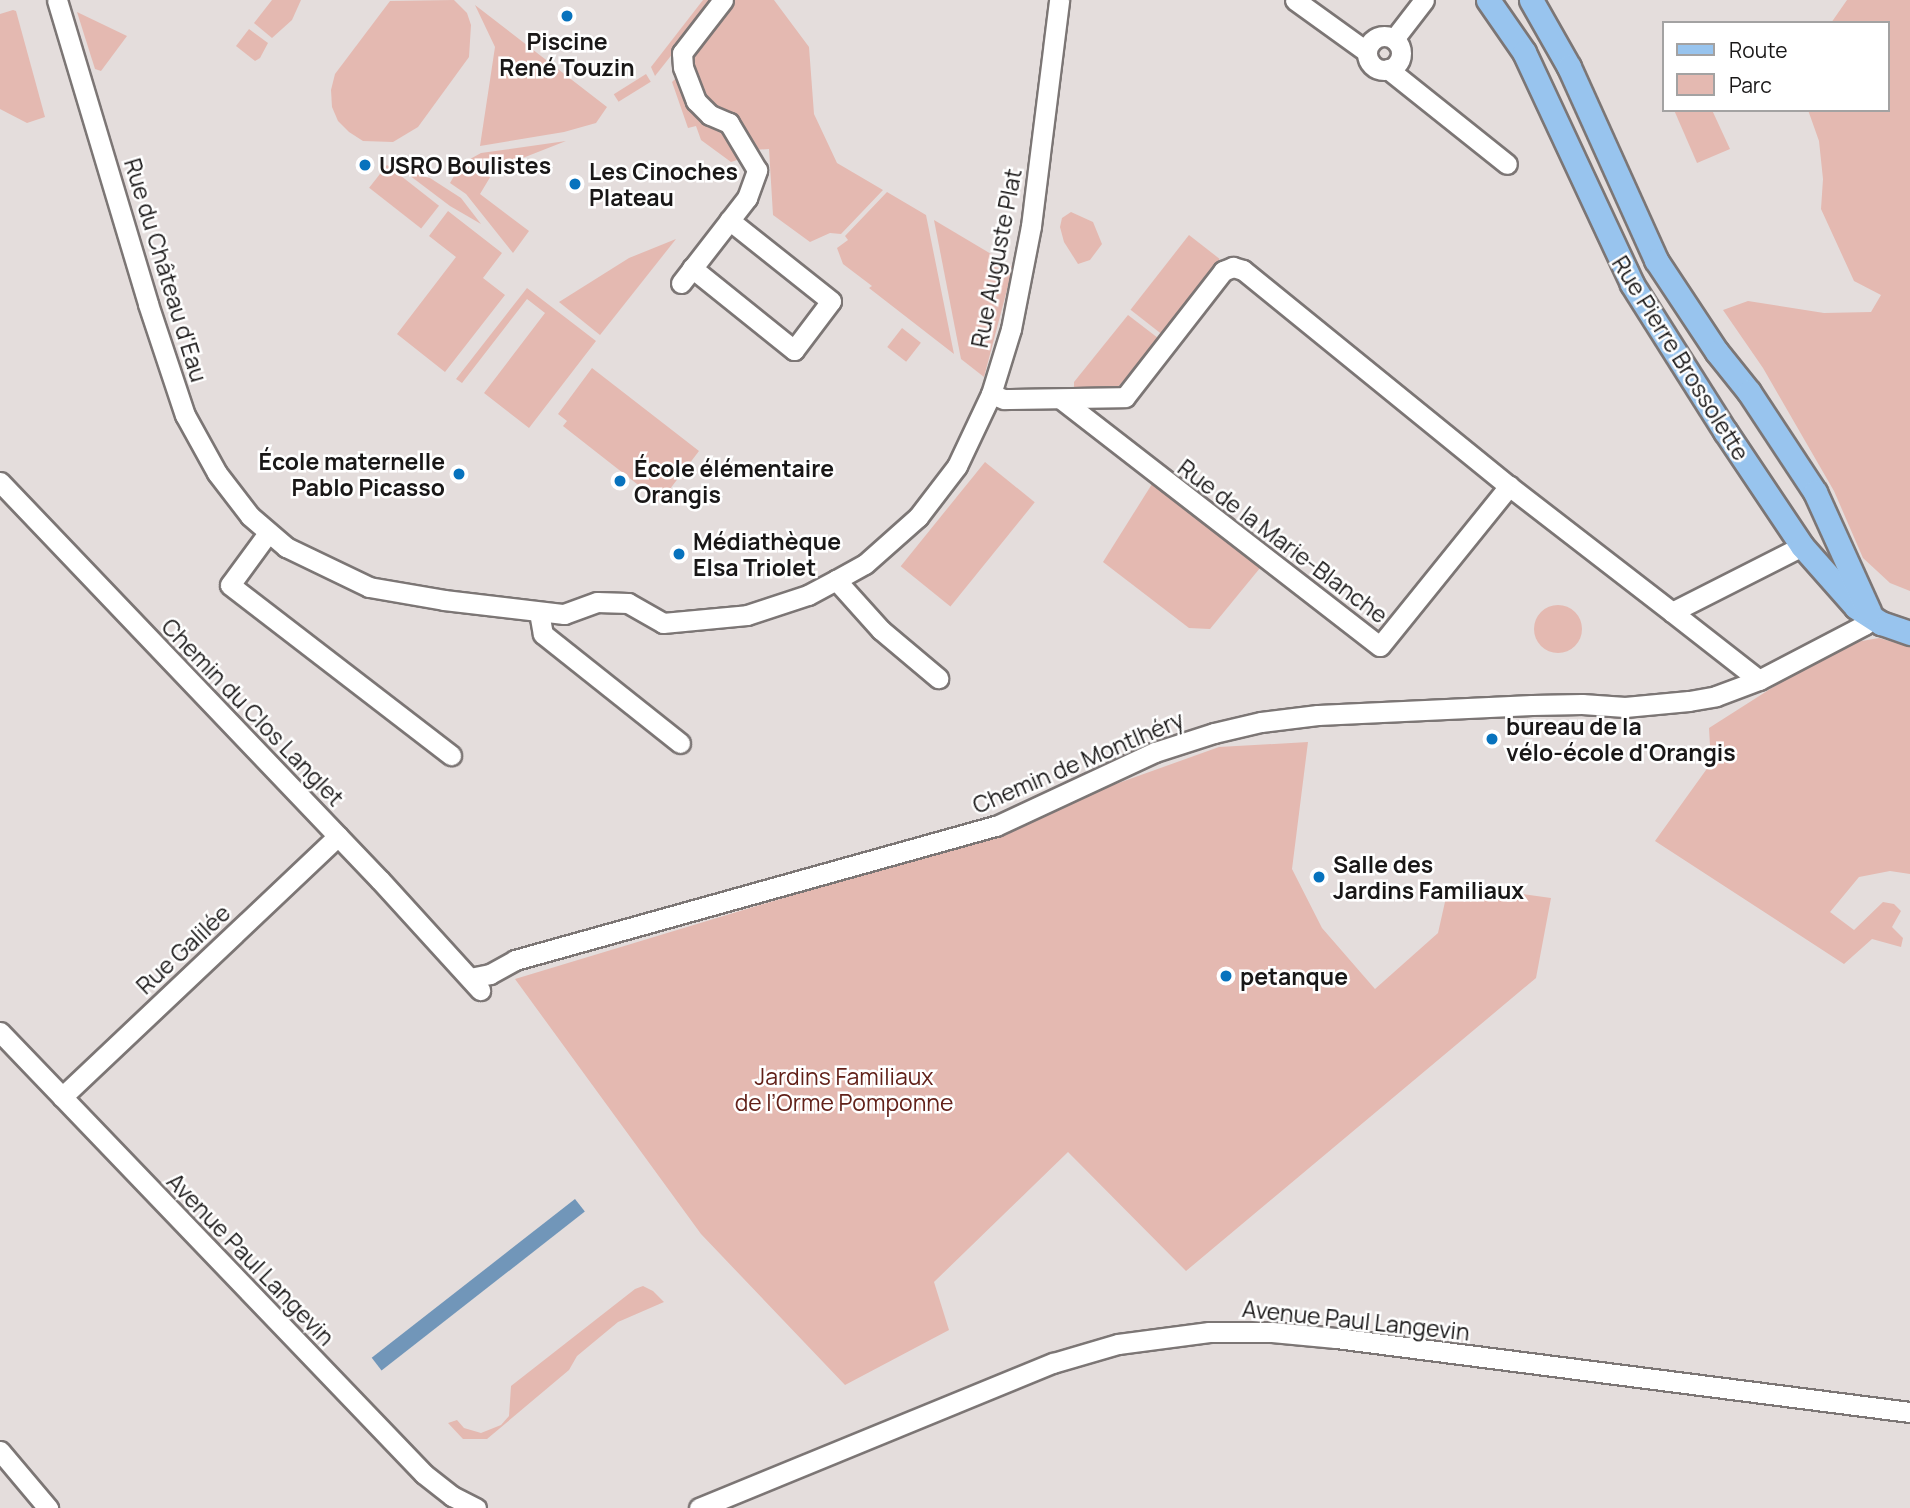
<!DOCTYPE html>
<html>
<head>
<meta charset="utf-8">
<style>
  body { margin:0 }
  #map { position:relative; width:1910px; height:1508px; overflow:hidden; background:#e4dddc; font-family:Manrope,sans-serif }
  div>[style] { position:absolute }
  .green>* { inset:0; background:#e4b9b1; transform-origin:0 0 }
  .round { border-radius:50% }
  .water>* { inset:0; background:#7196b9; transform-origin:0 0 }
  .roads { filter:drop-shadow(2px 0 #7c7675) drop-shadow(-2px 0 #7c7675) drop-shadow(0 2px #7c7675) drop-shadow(0 -2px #7c7675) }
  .minor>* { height:19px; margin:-9.5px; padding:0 9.5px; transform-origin:9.5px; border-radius:9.5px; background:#fff }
  .minor>.ring { margin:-9.5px; padding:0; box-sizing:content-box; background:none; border:19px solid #fff; border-radius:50% }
  .major>* { height:23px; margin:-11.5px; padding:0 11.5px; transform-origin:11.5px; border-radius:11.5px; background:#98c4ee }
  .dots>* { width:19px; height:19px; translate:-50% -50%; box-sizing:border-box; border:4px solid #fff; border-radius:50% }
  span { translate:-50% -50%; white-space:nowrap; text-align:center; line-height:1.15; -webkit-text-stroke:5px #fff; paint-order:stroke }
  .poi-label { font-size:23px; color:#191717; font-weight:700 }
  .left { translate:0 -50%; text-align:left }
  .right { translate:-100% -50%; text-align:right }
  .street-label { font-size:23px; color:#191717 }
  .park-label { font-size:23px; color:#622119 }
  .legend { position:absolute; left:1662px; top:21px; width:228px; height:91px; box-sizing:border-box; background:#fff; border:2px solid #a3a2a2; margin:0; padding:9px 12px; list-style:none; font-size:21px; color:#191717 }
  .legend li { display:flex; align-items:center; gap:14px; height:35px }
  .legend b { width:35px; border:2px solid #a3a2a2 }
</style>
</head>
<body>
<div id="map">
  <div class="green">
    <div style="clip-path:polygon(272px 0,301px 0,292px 20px,272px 38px,254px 23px)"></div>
    <div style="clip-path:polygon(454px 0,467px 13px,471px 25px,469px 57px,418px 127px,393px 142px,363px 141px,349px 132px,338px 121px,332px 107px,331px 90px,335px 74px,390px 1px)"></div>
    <div style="clip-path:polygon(703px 0,715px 0,655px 76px,651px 67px)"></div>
    <div style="clip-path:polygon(734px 0,774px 0,809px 47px,814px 114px,837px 163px,883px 190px,841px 234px,830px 233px,810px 242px,773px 215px,769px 149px,752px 150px,704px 100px,689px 58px)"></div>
    <div style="clip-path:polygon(1847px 0,1910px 0,1910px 591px,1890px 583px,1863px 558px,1834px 491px,1763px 368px,1723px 310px,1748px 301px,1824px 313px,1871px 312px,1881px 295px,1854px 281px,1821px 209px,1823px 179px,1819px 141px,1808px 110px,1887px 110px,1887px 23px,1831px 23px)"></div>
    <div style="clip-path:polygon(475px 5px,607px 107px,596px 123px,564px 132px,480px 146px,495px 47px)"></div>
    <div style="clip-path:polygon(13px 10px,16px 11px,45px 117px,27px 123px,0 109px,0 14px)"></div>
    <div style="clip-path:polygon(77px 12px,127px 36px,101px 71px,95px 69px)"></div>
    <div style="clip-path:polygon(249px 29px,268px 43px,260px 58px,255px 61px,236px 46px)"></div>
    <div style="left:646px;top:74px;width:9px;height:38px;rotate:58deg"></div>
    <div style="clip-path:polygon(677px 77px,725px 133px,740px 159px,731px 162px,701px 140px,696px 126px,688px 128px,672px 82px)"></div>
    <div style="clip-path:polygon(1674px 110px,1712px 110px,1730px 149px,1697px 163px)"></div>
    <div style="clip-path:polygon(566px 141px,495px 169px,480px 194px,529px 231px,513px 253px,466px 194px,450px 183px,461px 164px,481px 153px)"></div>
    <div style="left:387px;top:165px;width:66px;height:29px;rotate:38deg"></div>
    <div style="clip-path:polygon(405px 172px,430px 178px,461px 198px,481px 224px,450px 206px)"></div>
    <div style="clip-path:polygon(887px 192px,926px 215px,954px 354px,869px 288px,872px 286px,843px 264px,837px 248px,848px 240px,845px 236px)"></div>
    <div style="clip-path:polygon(448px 211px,502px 253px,483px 278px,505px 295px,445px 372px,397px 334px,456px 257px,429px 236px)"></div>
    <div style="clip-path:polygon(1071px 212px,1093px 222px,1102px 244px,1090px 260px,1078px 264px,1064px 242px,1060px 227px,1062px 218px)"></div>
    <div style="clip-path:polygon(934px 220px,1013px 267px,984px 377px,961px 359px)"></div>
    <div style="left:1189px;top:235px;width:39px;height:95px;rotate:38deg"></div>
    <div style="clip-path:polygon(676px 239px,600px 335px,559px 302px,629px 258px)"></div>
    <div style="clip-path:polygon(527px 288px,596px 341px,529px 428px,484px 393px,545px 313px,527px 299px,462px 383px,456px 379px)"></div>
    <div style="clip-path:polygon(1128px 315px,1158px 338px,1119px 386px,1074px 388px,1074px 382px)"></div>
    <div style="left:902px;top:328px;width:24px;height:24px;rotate:38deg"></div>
    <div style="clip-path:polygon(592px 368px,699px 451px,660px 502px,563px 426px,567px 421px,558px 414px)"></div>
    <div style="left:985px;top:462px;width:64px;height:134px;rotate:39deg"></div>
    <div style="clip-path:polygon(1152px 484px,1260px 568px,1210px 629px,1189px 628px,1103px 562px)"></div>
    <div class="round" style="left:1534px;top:605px;width:48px;height:48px"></div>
    <div style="clip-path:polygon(1879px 638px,1910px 647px,1910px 874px,1890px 871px,1859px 877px,1830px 912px,1854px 930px,1883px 902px,1894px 904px,1901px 911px,1892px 927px,1903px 938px,1901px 947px,1872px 939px,1844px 964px,1655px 841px,1711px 763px,1709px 728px,1839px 645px)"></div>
    <div style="clip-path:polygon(1308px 742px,1292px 869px,1322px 928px,1375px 989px,1438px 933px,1449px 884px,1551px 898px,1536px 978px,1186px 1271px,1068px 1152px,934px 1282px,949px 1330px,845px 1385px,701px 1234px,515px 979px,876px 870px,1219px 747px)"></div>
    <div style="clip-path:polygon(643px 1286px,653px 1291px,664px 1302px,618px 1322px,577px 1356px,569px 1370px,487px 1439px,463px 1439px,448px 1423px,457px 1420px,464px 1428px,481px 1433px,501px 1425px,509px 1416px,511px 1386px,635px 1289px)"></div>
  </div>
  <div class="water">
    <div style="left:575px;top:1199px;width:16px;height:258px;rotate:52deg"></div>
  </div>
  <div class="roads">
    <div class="minor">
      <div style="left:57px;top:0;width:317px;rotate:73.3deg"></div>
      <div style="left:148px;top:304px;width:117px;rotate:71.6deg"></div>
      <div style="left:185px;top:415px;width:66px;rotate:61.1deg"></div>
      <div style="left:217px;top:473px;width:54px;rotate:52.5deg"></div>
      <div style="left:250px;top:516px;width:48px;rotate:40.7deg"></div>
      <div style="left:286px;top:547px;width:92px;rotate:25.7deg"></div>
      <div style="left:369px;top:587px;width:76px;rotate:9.8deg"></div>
      <div style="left:444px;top:600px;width:121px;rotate:6.7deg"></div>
      <div style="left:564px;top:614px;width:35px;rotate:-20deg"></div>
      <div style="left:597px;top:602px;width:31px;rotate:2deg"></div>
      <div style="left:628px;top:603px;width:40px;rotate:29.7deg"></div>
      <div style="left:663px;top:623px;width:84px;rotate:-5.4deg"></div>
      <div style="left:747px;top:615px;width:64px;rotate:-18.2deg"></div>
      <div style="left:808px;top:595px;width:32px;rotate:-28deg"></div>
      <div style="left:836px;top:580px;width:33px;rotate:-29deg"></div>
      <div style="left:865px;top:564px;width:71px;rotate:-41.6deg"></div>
      <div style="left:918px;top:517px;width:64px;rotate:-52.6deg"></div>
      <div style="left:957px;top:466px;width:80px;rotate:-64.7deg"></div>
      <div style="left:991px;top:394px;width:68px;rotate:-72.9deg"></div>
      <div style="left:1011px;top:329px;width:105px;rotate:-79deg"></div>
      <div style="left:1031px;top:226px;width:228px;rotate:-82.9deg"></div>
      <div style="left:1295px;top:0;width:89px;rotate:35.8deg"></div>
      <div class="ring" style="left:1367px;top:36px;width:15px;height:15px"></div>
      <div style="left:1394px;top:39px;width:49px;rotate:-52.4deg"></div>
      <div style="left:1388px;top:69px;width:152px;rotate:38.6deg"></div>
      <div style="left:692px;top:268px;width:131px;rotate:38.8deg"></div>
      <div style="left:794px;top:350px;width:61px;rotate:-52.9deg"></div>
      <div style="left:831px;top:301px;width:130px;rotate:-141.5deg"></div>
      <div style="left:681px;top:283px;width:108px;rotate:-52.2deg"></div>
      <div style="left:747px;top:198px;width:30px;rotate:-70deg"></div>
      <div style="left:757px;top:170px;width:55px;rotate:-120.8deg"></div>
      <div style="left:729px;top:123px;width:21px;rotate:-157deg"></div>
      <div style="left:710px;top:115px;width:20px;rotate:-135deg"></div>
      <div style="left:696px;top:101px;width:36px;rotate:-111deg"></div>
      <div style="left:683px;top:67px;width:14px;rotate:-94deg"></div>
      <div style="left:682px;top:53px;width:67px;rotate:-52.3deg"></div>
      <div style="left:991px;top:394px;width:14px;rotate:21deg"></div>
      <div style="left:1004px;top:399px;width:121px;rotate:-0.9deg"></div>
      <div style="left:1125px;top:397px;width:160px;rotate:-52.1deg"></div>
      <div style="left:1223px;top:271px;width:11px;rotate:-22deg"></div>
      <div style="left:1233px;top:267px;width:10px;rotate:17deg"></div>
      <div style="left:1243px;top:270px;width:343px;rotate:39.1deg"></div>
      <div style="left:1509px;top:486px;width:206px;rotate:37.7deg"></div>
      <div style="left:1672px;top:612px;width:146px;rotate:-26.9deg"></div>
      <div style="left:1061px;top:399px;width:403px;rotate:37.8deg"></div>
      <div style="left:1380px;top:646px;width:206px;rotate:-51.1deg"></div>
      <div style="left:0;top:482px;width:550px;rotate:46.33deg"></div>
      <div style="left:380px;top:880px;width:149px;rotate:47.7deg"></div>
      <div style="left:268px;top:533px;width:64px;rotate:126.2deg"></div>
      <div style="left:230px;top:585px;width:279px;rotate:37.6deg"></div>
      <div style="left:836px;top:580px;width:67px;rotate:48deg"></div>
      <div style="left:881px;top:630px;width:75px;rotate:40.1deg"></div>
      <div style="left:539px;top:612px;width:22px;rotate:80deg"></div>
      <div style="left:543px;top:634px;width:175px;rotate:38.5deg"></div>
      <div style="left:1672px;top:612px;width:110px;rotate:38deg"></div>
      <div style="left:470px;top:978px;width:20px;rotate:-11deg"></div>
      <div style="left:490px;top:974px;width:29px;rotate:-29deg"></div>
      <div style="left:515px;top:960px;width:499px;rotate:-15.6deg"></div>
      <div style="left:996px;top:826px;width:175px;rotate:-25deg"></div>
      <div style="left:1155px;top:752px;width:62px;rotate:-17.9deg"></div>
      <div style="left:1214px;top:733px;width:48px;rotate:-13.2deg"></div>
      <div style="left:1261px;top:722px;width:57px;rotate:-7deg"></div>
      <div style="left:1318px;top:715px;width:214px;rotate:-2.7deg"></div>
      <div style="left:1532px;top:705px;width:50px;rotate:-1.1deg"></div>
      <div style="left:1582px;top:704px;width:43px;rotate:4deg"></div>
      <div style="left:1625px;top:707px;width:64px;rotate:-5.4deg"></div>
      <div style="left:1689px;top:701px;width:27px;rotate:-10deg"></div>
      <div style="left:1716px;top:696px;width:46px;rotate:-20.4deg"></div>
      <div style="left:1759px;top:680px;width:119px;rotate:-27.6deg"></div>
      <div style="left:1864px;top:625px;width:11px;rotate:-45deg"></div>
      <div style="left:0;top:1032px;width:612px;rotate:46.19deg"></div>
      <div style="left:424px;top:1474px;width:36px;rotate:38deg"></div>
      <div style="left:452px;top:1496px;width:27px;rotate:27deg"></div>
      <div style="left:62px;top:1097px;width:380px;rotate:-43.4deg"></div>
      <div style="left:0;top:1451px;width:75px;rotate:49.9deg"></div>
      <div style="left:699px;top:1508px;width:383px;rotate:-22.3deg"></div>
      <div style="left:1053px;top:1363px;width:68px;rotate:-16.3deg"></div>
      <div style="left:1118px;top:1344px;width:92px;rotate:-7.5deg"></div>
      <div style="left:1209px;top:1332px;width:63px"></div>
      <div style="left:1272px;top:1332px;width:64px;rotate:5.4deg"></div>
      <div style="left:1336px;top:1338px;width:579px;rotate:7.35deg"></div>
    </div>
    <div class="major">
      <div style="left:1488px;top:0;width:63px;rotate:55.3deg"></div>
      <div style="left:1524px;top:52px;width:256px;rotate:65deg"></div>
      <div style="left:1632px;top:284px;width:174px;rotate:57.7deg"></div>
      <div style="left:1725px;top:431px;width:138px;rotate:56.2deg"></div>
      <div style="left:1802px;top:546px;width:81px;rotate:48.5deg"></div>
      <div style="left:1856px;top:607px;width:30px;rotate:33deg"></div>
      <div style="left:1881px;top:623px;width:31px;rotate:19deg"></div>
      <div style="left:1531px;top:0;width:77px;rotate:60.4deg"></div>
      <div style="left:1569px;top:67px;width:212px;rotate:65.7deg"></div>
      <div style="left:1656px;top:260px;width:110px;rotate:56.5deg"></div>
      <div style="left:1717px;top:352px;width:51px;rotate:51.3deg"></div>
      <div style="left:1749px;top:392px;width:120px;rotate:56.6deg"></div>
      <div style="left:1815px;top:492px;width:131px;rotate:65.6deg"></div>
    </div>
  </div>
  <div class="dots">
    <div style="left:567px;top:16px;background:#0772bd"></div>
    <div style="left:365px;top:165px;background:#0772bd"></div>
    <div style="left:575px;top:184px;background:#0772bd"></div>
    <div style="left:459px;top:474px;background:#0772bd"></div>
    <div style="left:620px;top:481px;background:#0772bd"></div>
    <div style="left:679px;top:554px;background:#0772bd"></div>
    <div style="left:1492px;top:739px;background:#0772bd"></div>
    <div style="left:1319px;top:877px;background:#0772bd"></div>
    <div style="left:1226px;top:976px;background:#0772bd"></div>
  </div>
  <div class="poi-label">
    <span style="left:567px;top:54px">Piscine<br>René Touzin</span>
    <span class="left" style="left:379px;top:165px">USRO Boulistes</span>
    <span class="left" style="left:589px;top:184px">Les Cinoches<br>Plateau</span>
    <span class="right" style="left:445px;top:474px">École maternelle<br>Pablo Picasso</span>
    <span class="left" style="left:634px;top:481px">École élémentaire<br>Orangis</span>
    <span class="left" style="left:693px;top:554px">Médiathèque<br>Elsa Triolet</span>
    <span class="left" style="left:1506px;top:739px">bureau de la<br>vélo-école d'Orangis</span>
    <span class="left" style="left:1333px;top:877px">Salle des<br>Jardins Familiaux</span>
    <span class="left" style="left:1240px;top:976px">petanque</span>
  </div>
  <div class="street-label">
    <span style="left:996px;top:258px;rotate:-79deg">Rue Auguste Plat</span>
    <span style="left:166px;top:270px;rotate:73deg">Rue du Château d'Eau</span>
    <span style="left:1681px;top:358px;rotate:58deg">Rue Pierre Brossolette</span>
    <span style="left:1283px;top:541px;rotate:37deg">Rue de la Marie-Blanche</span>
    <span style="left:253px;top:712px;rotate:46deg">Chemin du Clos Langlet</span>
    <span style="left:1078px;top:762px;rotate:-23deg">Chemin de Montlhéry</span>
    <span style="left:183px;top:949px;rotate:-43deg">Rue Galilée</span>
    <span style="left:251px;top:1259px;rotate:46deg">Avenue Paul Langevin</span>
    <span style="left:1356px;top:1320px;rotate:6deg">Avenue Paul Langevin</span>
  </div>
  <div class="park-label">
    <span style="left:844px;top:1089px">Jardins Familiaux<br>de l’Orme Pomponne</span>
  </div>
  <ul class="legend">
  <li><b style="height:9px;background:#98c4ee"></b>Route</li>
  <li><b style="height:19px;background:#e4b9b1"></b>Parc</li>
  </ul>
</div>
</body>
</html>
